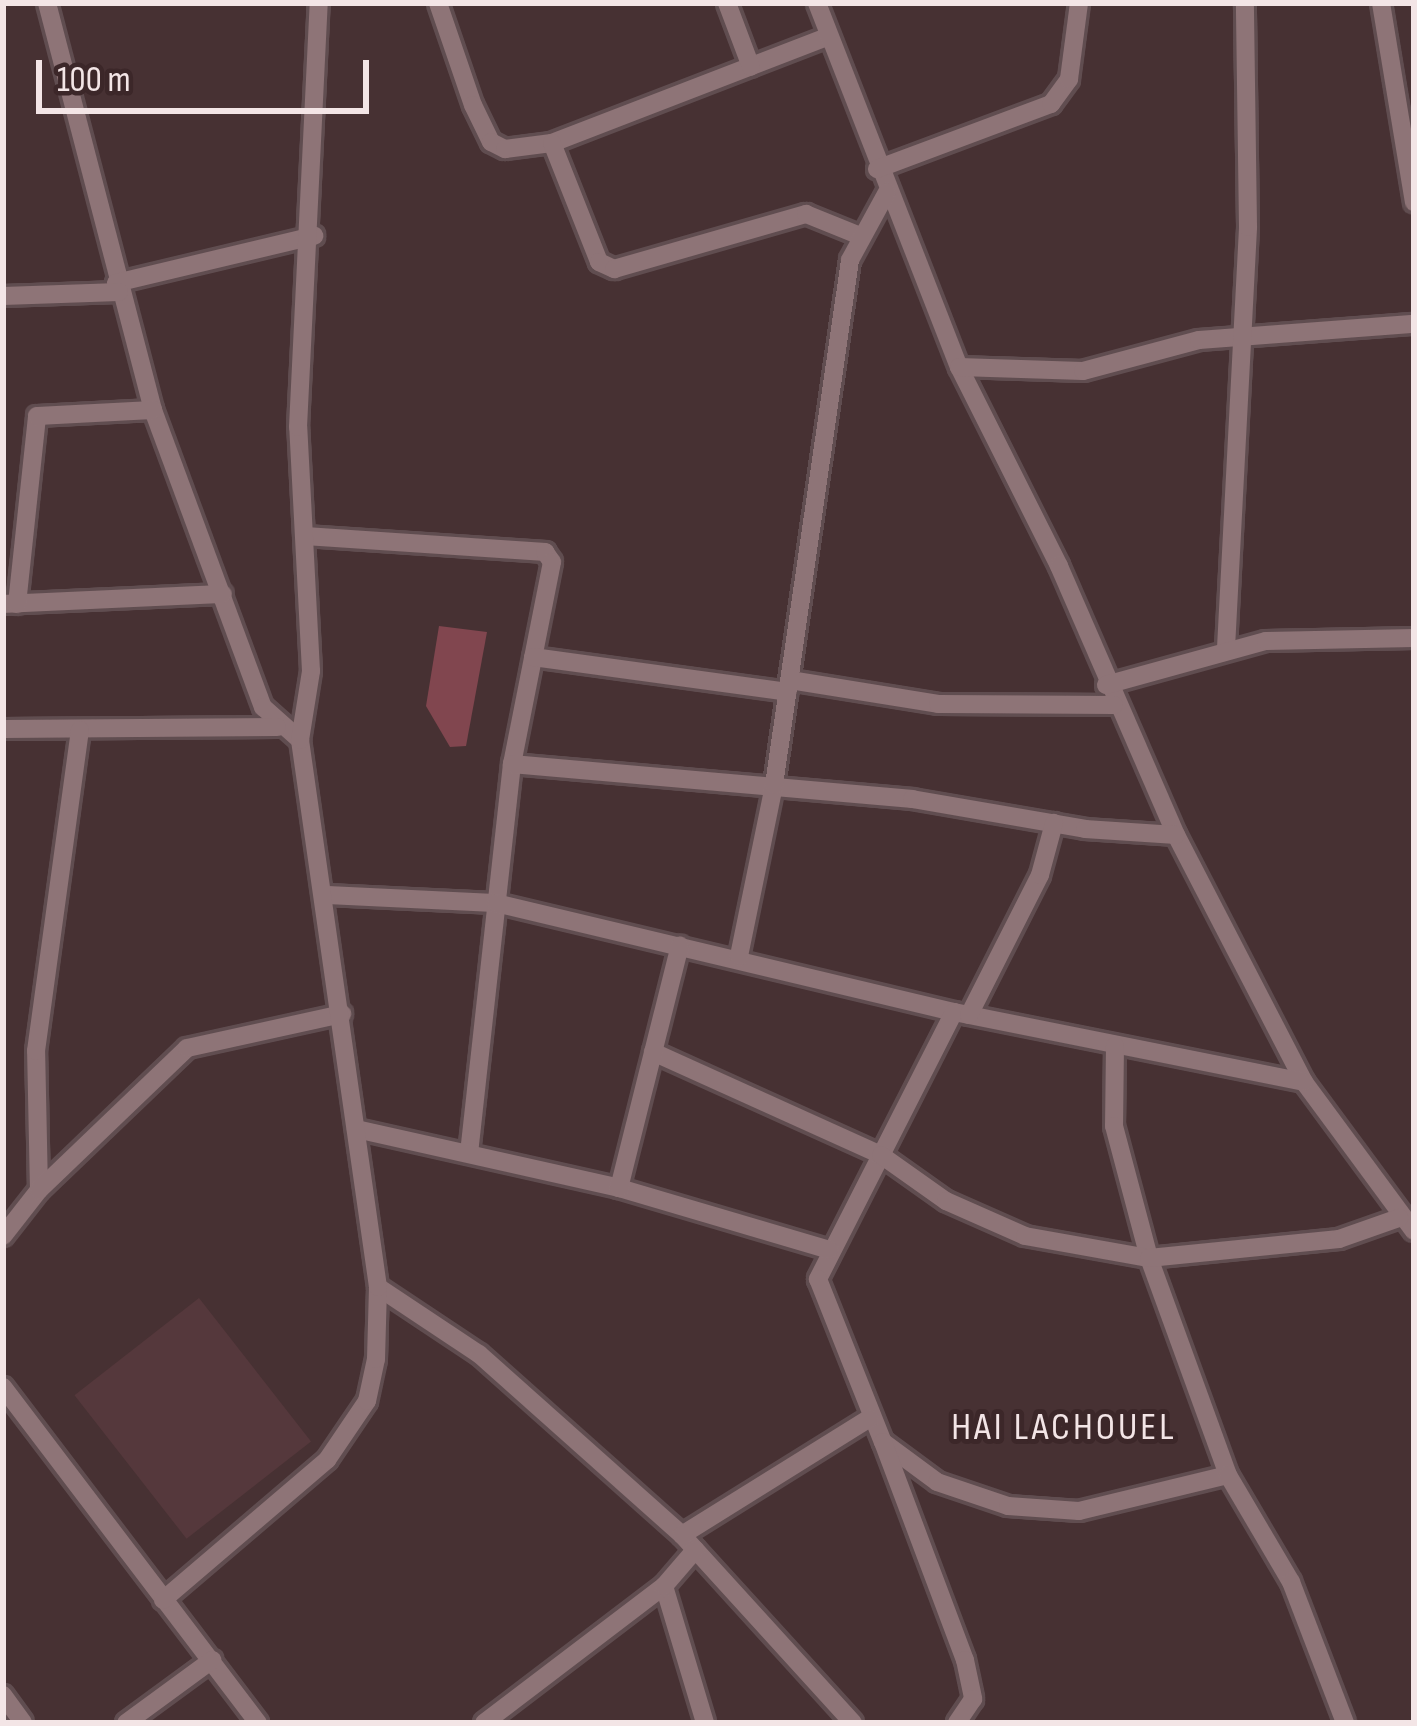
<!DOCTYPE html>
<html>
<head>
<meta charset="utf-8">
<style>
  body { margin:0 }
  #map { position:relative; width:1417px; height:1726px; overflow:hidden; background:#473133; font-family:"Sofia Sans Condensed",sans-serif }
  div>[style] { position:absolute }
  .built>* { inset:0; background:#55383c; transform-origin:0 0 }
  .green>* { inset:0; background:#81464f }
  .roads { filter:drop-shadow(3px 0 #604d50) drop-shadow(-3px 0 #604d50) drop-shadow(0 3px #604d50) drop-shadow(0 -3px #604d50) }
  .minor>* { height:18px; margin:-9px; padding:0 9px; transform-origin:9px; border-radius:9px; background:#8e7477 }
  span { translate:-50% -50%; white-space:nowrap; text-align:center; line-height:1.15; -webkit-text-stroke:10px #3c2729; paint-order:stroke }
  .neighbourhood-label { font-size:39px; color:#f3e5e6; letter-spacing:3px }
  .frame { position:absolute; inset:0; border:6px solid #f3e5e6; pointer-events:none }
  .scale { position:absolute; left:36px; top:60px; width:333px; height:54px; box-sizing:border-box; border:6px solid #f3e5e6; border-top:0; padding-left:15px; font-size:36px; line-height:42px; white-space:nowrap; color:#f3e5e6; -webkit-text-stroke:9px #3c2729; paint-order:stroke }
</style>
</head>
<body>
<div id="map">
  <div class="built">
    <div style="left:199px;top:1298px;width:182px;height:158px;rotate:52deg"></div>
  </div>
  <div class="green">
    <div style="clip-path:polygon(439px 626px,487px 632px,466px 746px,450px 747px,426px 706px)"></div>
  </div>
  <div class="roads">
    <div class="minor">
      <div style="left:47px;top:3px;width:421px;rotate:75.4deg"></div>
      <div style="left:153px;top:410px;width:317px;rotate:69.7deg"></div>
      <div style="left:263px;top:707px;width:50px;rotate:41.7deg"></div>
      <div style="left:438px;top:3px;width:108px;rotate:71.1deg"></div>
      <div style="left:473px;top:105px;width:41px;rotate:64.1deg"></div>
      <div style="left:491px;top:142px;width:16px;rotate:27deg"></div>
      <div style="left:505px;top:149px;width:47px;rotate:-7.3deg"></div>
      <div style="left:552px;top:143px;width:297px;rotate:-21.1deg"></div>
      <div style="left:727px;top:3px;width:68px;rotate:69.4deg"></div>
      <div style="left:817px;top:3px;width:391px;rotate:68.7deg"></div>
      <div style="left:959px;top:367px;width:223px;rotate:63.3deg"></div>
      <div style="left:1059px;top:566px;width:293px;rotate:66.5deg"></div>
      <div style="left:1176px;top:835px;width:278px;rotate:62.6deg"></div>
      <div style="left:1304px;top:1082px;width:185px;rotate:53.6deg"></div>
      <div style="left:1381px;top:3px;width:202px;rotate:80.6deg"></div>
      <div style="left:552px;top:143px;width:128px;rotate:68.4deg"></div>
      <div style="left:599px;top:262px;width:17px;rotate:25deg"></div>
      <div style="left:614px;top:269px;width:200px;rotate:-16deg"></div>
      <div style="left:806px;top:214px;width:56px;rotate:22deg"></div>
      <div style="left:877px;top:169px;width:186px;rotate:-20.5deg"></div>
      <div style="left:1051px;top:104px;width:31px;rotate:-54deg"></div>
      <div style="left:1069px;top:79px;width:77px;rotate:-82.5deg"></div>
      <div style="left:116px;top:283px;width:204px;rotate:-13.4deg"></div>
      <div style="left:3px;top:296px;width:116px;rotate:-2deg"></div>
      <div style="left:959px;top:367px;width:124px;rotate:1.8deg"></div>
      <div style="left:1083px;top:371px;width:120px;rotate:-15deg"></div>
      <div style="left:1199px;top:340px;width:216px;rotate:-4.3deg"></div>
      <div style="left:305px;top:536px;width:241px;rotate:3.8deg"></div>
      <div style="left:545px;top:552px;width:12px;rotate:55deg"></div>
      <div style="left:552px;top:562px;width:206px;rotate:101.2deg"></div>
      <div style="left:512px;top:764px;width:389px;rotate:96.3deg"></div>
      <div style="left:3px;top:604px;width:220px;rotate:-2.6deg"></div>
      <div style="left:17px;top:604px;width:189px;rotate:-83.9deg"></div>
      <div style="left:37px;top:416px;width:116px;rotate:-3deg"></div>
      <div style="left:1226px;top:648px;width:422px;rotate:-87deg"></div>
      <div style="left:1248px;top:227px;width:224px;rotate:-90.8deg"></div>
      <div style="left:533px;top:657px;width:257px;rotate:7.8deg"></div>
      <div style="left:790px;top:680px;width:150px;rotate:9.2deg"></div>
      <div style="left:938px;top:704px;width:176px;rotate:0.3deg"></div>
      <div style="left:1106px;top:685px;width:166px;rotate:-15.4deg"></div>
      <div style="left:1266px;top:641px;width:148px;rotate:-1.2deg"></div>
      <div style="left:3px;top:729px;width:274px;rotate:-0.4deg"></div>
      <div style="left:512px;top:764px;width:402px;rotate:5deg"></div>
      <div style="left:912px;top:799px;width:176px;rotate:9.8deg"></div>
      <div style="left:1085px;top:829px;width:91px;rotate:3.8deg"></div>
      <div style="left:326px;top:895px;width:170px;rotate:2.7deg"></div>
      <div style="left:496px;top:903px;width:471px;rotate:13.4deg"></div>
      <div style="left:954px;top:1012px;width:357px;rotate:11.3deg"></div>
      <div style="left:739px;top:956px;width:175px;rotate:-78.4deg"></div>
      <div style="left:774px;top:785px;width:530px;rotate:-81.76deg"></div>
      <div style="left:850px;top:260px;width:77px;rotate:-61.4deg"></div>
      <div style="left:954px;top:1012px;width:300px;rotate:117deg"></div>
      <div style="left:818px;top:1279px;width:175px;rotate:68.3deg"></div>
      <div style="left:883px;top:1442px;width:67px;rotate:36.5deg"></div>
      <div style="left:937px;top:1482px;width:75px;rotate:18.7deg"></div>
      <div style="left:1008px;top:1506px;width:71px;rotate:4deg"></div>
      <div style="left:1079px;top:1511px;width:153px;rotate:-13.6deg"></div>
      <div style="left:969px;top:1015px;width:157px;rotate:-63.1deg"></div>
      <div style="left:1040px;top:875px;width:54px;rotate:-74.9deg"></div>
      <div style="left:1115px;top:1046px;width:80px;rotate:90.7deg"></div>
      <div style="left:1114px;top:1126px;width:137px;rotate:75.1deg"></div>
      <div style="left:1149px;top:1258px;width:231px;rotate:70deg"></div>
      <div style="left:1228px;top:1475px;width:124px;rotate:59.5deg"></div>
      <div style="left:1291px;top:1582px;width:151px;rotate:69deg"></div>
      <div style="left:653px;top:1052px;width:250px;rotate:24.3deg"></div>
      <div style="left:881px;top:1155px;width:80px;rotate:35.3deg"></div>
      <div style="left:946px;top:1201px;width:86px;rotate:23.9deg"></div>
      <div style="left:1025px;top:1236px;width:126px;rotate:10.1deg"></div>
      <div style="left:1149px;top:1258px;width:191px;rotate:-5.7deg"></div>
      <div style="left:1339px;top:1239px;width:64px;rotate:-19.3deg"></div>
      <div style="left:356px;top:1129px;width:270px;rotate:12.6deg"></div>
      <div style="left:619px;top:1188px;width:219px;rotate:16.4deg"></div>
      <div style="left:619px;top:1188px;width:250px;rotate:-75.9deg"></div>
      <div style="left:39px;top:1190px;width:139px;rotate:-91.2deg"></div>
      <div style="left:36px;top:1051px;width:324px;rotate:-82.2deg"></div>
      <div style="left:3px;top:1236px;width:58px;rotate:-52deg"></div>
      <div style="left:39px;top:1190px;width:205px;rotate:-43.8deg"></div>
      <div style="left:187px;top:1048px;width:159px;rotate:-12.4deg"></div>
      <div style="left:378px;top:1287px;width:121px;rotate:33.6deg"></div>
      <div style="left:479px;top:1354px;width:272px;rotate:41.7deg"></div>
      <div style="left:682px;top:1535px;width:254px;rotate:47.7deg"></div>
      <div style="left:3px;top:1387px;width:422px;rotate:52.8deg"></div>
      <div style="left:883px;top:1442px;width:233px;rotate:69.4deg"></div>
      <div style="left:965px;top:1660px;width:40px;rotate:78deg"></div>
      <div style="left:973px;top:1699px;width:29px;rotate:124deg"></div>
      <div style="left:682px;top:1535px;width:221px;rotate:-31.9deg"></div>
      <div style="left:664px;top:1586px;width:143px;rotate:73.3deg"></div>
      <div style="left:163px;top:1600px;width:216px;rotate:-40.5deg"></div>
      <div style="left:327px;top:1460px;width:71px;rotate:-55.9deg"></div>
      <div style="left:367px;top:1401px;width:43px;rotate:-77.9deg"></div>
      <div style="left:376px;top:1359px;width:72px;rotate:-88.4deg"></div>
      <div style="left:378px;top:1287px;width:553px;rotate:-98.12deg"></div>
      <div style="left:300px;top:740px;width:70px;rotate:-80.9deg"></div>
      <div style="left:311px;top:671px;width:244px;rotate:-93deg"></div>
      <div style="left:298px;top:427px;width:425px;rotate:-87.2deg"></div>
      <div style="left:3px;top:1695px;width:34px;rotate:54deg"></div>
      <div style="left:126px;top:1723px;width:107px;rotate:-36.2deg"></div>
      <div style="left:484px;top:1723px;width:226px;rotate:-37.3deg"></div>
      <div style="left:664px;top:1586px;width:48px;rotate:-49.3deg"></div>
    </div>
  </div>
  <div class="neighbourhood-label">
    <span style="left:1064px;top:1428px">HAI LACHOUEL</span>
  </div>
  <div class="frame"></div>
  <div class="scale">100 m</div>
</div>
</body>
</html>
